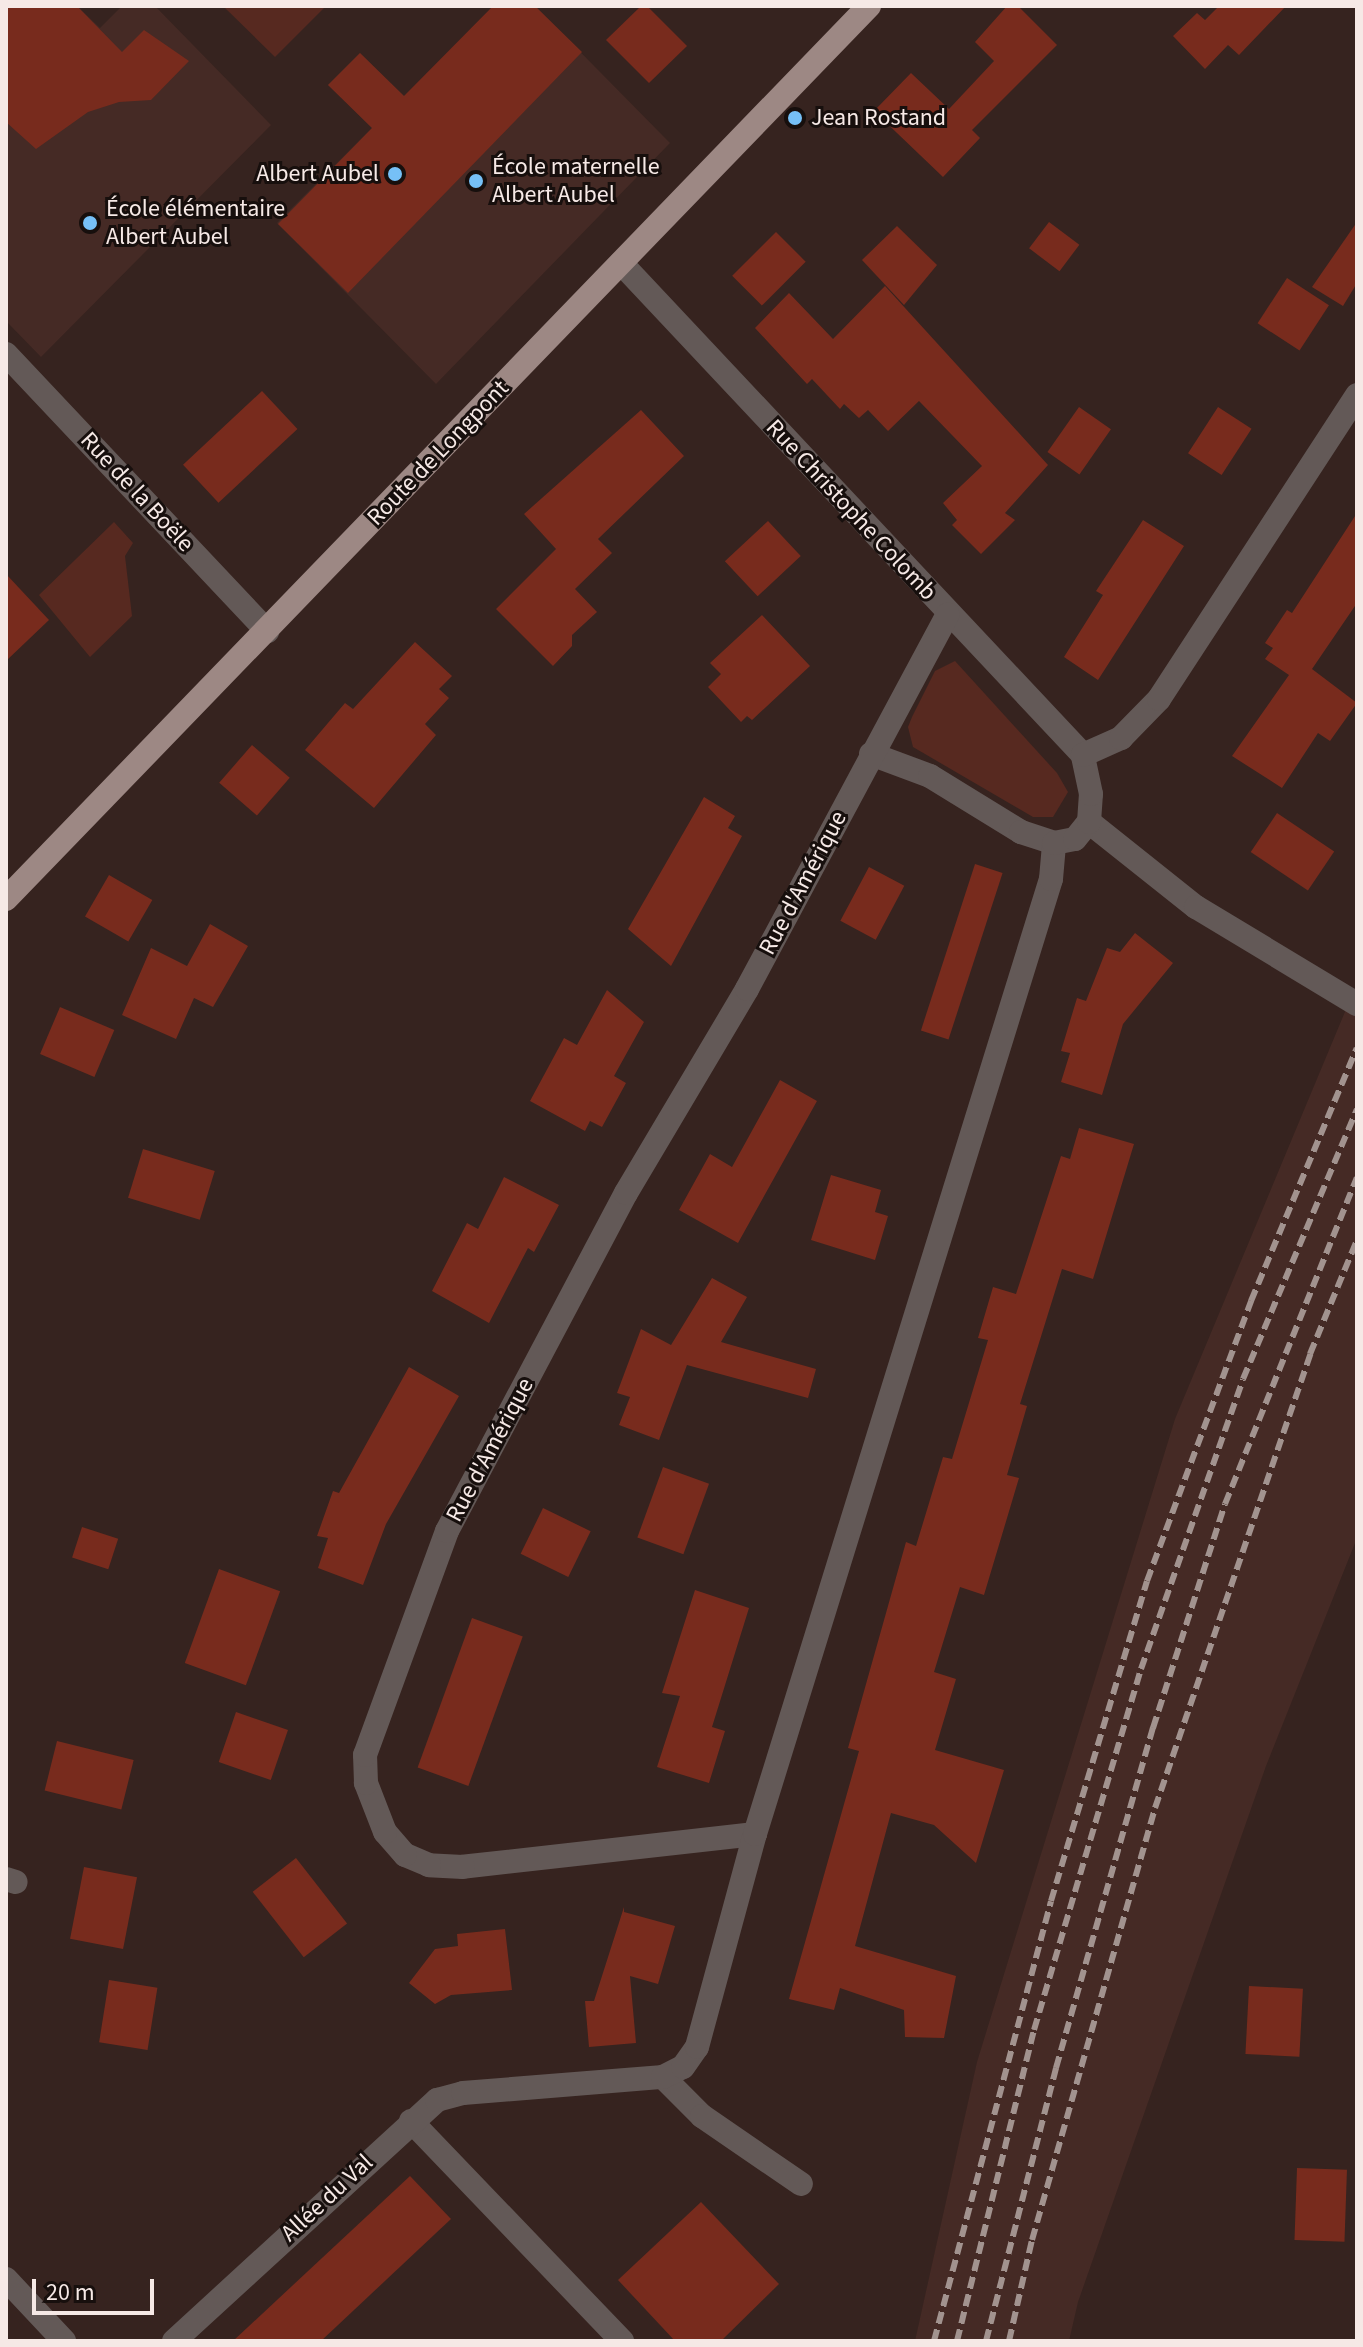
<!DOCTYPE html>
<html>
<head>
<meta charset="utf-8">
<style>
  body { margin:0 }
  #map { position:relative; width:1363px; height:2347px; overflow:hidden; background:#36231f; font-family:"Source Sans 3",sans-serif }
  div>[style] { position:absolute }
  .built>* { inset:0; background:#452a25 }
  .green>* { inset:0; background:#572920 }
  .building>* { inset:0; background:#782b1d; transform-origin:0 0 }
  .minor>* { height:24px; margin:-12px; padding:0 12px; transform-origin:12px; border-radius:12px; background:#635957 }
  .major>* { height:24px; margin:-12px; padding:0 12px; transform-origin:12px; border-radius:12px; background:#9d8884 }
  .rail>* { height:6px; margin-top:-3px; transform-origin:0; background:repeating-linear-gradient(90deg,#a2938f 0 12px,transparent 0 18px) }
  .dots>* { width:22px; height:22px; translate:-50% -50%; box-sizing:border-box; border:4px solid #170f0d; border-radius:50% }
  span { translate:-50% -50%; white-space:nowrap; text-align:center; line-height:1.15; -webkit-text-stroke:6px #170f0d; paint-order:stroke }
  .poi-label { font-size:24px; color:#f6e9e6 }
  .left { translate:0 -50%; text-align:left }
  .right { translate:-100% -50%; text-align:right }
  .street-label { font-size:24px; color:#f6e9e6 }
  .frame { position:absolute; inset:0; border:8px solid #f6e9e6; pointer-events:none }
  .scale { position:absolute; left:32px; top:2279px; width:122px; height:36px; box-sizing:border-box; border:4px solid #f6e9e6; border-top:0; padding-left:10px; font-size:24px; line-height:28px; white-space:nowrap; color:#f6e9e6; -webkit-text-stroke:6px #170f0d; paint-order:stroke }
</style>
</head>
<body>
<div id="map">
  <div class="built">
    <div style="clip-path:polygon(6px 6px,77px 6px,100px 28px,122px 6px,155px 6px,271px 125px,41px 357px,6px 321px)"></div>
    <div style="clip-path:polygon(535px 6px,670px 143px,436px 384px,277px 223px,372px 128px,328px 85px,360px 53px,404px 96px)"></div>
    <div style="clip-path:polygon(1357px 983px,1357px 1538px,1266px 1766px,1078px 2302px,1069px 2341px,915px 2341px,977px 2062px,1175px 1419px)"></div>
  </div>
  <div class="green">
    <div style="clip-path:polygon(223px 6px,326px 6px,275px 57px)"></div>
    <div style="clip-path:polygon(114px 522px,133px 543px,125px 556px,132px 616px,90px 657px,39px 595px)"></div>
    <div style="clip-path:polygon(955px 661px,1057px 773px,1068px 792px,1053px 817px,1033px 817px,913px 747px,908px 727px,912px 717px,935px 671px)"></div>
  </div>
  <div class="building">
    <div style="clip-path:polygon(6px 6px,77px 6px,122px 52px,144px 30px,189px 61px,151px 100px,119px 102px,88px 112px,36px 149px,6px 122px)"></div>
    <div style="clip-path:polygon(493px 6px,535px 6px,582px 52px,348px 293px,278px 224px,372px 128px,328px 85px,360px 53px,404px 96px)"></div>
    <div style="clip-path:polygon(641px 6px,647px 6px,687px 46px,649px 83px,606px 40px)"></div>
    <div style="clip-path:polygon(1007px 6px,1018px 6px,1057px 45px,972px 130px,980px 138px,943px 177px,874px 111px,911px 73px,949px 109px,994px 61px,975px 42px)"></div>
    <div style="clip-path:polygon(1219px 6px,1286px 6px,1239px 55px,1228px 45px,1205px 69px,1173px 36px,1197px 13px,1205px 20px)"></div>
    <div style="left:1049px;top:222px;width:38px;height:33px;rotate:37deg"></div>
    <div style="clip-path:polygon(1357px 222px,1357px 283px,1343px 306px,1312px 287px)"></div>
    <div style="clip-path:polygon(897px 226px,937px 265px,904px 305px,862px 260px)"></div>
    <div style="left:776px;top:232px;width:42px;height:62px;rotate:45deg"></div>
    <div style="left:1287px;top:278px;width:50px;height:54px;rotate:33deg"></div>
    <div style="clip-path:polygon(885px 286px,1048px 465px,1005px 513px,1015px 520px,981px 554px,952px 525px,957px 520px,943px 503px,982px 466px,919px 401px,888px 431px,868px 410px,859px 418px,844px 404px,840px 409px,812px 379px,807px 384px,755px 328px,789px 293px,833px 339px)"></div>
    <div style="left:262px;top:391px;width:52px;height:108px;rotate:47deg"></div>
    <div style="left:1079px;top:407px;width:39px;height:55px;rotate:35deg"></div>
    <div style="left:1218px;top:407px;width:40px;height:55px;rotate:33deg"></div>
    <div style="clip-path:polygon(641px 410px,684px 456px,598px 539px,612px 553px,575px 589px,597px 612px,572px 635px,572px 646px,553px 666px,496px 609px,556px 549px,524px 514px)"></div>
    <div style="clip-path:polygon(1357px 513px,1357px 603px,1312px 669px,1357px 703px,1330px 741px,1318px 733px,1282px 788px,1232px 756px,1289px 675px,1265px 659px,1273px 648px,1265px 643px,1287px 610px,1292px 613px)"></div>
    <div style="clip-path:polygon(1143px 520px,1184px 546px,1098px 680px,1064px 657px,1103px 595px,1096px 591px)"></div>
    <div style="left:768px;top:521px;width:48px;height:59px;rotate:47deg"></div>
    <div style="clip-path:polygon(6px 574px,49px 620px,6px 661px)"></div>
    <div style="clip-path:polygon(762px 615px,810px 666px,752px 720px,747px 716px,741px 722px,708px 687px,721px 674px,710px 663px)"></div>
    <div style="clip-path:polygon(415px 642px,452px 676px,439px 689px,449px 698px,425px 724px,436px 735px,374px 808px,305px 750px,345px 703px,353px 709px)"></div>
    <div style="left:252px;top:745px;width:50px;height:50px;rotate:41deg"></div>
    <div style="clip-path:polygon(704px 797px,735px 816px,728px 828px,742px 836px,671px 966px,628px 929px)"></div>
    <div style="left:1277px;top:813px;width:69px;height:47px;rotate:34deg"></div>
    <div style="left:975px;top:864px;width:29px;height:175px;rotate:18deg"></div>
    <div style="left:869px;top:867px;width:40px;height:61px;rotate:28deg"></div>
    <div style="left:109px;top:875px;width:50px;height:48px;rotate:30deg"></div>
    <div style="clip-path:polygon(210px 924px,248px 946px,213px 1007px,194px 998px,176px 1039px,122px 1015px,151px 948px,187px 966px)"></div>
    <div style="clip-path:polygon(1135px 933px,1173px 963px,1123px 1024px,1102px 1095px,1061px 1082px,1070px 1053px,1061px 1051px,1077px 998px,1086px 1001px,1107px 948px,1120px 952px)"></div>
    <div style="clip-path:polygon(607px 990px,644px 1022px,614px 1076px,626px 1083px,602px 1127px,590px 1121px,585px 1131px,530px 1101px,564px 1038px,577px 1045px)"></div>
    <div style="left:60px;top:1007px;width:59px;height:51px;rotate:23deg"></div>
    <div style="clip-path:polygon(780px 1080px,817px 1101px,738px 1243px,679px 1210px,710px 1154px,732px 1167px)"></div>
    <div style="clip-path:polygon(1079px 1128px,1134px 1144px,1093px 1279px,1062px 1269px,1020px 1404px,1027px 1406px,1007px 1475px,1019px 1478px,984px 1595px,960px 1587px,934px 1672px,956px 1679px,935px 1750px,1004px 1770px,976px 1863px,934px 1825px,891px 1813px,855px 1946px,956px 1976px,944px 2038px,905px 2037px,904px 2010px,840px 1988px,834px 2010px,789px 1999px,859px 1751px,848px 1748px,906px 1542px,916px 1546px,943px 1457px,952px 1459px,988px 1340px,978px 1338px,993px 1287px,1016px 1294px,1061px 1156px,1070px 1159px)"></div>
    <div style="left:143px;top:1149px;width:75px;height:51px;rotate:17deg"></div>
    <div style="clip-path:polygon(831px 1175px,881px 1190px,875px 1212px,888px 1216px,875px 1260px,811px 1240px)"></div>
    <div style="clip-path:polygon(504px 1177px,559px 1205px,534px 1252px,528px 1248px,489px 1323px,432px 1291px,467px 1223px,478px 1229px)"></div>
    <div style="clip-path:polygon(712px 1278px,747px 1297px,721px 1342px,816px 1369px,808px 1398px,687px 1365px,659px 1440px,619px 1425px,630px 1397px,617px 1393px,641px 1329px,671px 1345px)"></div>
    <div style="clip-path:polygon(409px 1367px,459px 1396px,386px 1524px,363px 1585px,318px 1568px,328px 1538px,317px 1536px,333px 1491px,339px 1493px)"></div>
    <div style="left:663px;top:1467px;width:49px;height:75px;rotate:20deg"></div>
    <div style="left:543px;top:1508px;width:53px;height:51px;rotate:26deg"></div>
    <div style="left:82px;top:1527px;width:38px;height:32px;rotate:18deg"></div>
    <div style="left:219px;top:1569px;width:65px;height:100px;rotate:20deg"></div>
    <div style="clip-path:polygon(695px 1590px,749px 1608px,712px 1727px,725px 1731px,709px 1783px,657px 1767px,680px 1696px,662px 1693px)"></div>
    <div style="left:472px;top:1618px;width:54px;height:159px;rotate:20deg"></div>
    <div style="left:236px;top:1712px;width:55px;height:53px;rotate:19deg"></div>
    <div style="left:57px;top:1741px;width:79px;height:51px;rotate:14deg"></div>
    <div style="left:296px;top:1858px;width:83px;height:55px;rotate:52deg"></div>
    <div style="left:84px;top:1867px;width:54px;height:73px;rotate:11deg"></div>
    <div style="clip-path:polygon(624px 1907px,624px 1912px,675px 1926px,658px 1984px,630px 1976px,636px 2043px,589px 2047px,585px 2001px,594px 2001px)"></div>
    <div style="clip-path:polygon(505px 1929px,512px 1990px,451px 1995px,435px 2004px,409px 1983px,435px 1949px,458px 1946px,457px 1934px)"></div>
    <div style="left:109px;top:1980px;width:49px;height:63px;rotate:9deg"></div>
    <div style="left:1249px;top:1986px;width:54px;height:68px;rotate:3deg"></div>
    <div style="left:1297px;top:2168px;width:50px;height:72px;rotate:2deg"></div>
    <div style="clip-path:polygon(410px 2176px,451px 2219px,321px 2341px,233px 2341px)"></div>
    <div style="clip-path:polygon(701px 2202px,779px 2284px,721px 2341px,675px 2341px,618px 2280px)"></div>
  </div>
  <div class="minor">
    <div style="left:621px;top:263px;width:675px;rotate:46.8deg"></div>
    <div style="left:6px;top:354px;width:381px;rotate:46.7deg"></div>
    <div style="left:871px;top:754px;width:63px;rotate:20.4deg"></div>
    <div style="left:930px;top:776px;width:107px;rotate:31.6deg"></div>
    <div style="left:1021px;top:832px;width:35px;rotate:18deg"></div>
    <div style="left:1089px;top:822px;width:137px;rotate:38.5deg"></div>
    <div style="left:1196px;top:907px;width:188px;rotate:31.1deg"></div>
    <div style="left:755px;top:1834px;width:294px;rotate:173.6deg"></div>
    <div style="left:463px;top:1867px;width:34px;rotate:-177deg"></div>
    <div style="left:429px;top:1865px;width:26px;rotate:-157deg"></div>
    <div style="left:405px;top:1855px;width:30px;rotate:-131deg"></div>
    <div style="left:385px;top:1832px;width:53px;rotate:-111.2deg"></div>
    <div style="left:366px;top:1783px;width:28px;rotate:-92deg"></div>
    <div style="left:365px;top:1755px;width:239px;rotate:-69.9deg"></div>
    <div style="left:447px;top:1531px;width:382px;rotate:-62.1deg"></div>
    <div style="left:626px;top:1193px;width:237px;rotate:-59.3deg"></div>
    <div style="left:747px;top:989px;width:425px;rotate:-61.8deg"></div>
    <div style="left:6px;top:1879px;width:10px;rotate:17deg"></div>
    <div style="left:663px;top:2077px;width:55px;rotate:45deg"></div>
    <div style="left:702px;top:2116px;width:120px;rotate:34.5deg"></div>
    <div style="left:411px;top:2121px;width:305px;rotate:46.2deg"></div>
    <div style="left:6px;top:2279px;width:85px;rotate:46.9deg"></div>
    <div style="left:174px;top:2341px;width:357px;rotate:-42.5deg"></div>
    <div style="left:437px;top:2100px;width:27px;rotate:-15deg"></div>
    <div style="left:463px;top:2093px;width:201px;rotate:-4.6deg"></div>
    <div style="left:663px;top:2077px;width:22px;rotate:-27deg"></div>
    <div style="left:683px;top:2067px;width:24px;rotate:-55deg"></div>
    <div style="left:697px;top:2047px;width:221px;rotate:-74.8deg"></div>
    <div style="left:755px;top:1834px;width:1000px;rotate:-72.78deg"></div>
    <div style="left:1051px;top:879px;width:36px;rotate:-85deg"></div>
    <div style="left:1054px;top:843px;width:21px;rotate:-11deg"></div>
    <div style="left:1075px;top:839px;width:22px;rotate:-51deg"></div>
    <div style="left:1089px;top:822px;width:28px;rotate:-86deg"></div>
    <div style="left:1091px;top:794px;width:40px;rotate:-102deg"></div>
    <div style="left:1083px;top:755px;width:42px;rotate:-24.1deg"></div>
    <div style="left:1121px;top:738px;width:54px;rotate:-45.7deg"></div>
    <div style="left:1159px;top:699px;width:363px;rotate:-56.9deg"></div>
  </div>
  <div class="major">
    <div style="left:6px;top:899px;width:1242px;rotate:-45.98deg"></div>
  </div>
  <div class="rail">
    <div style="left:934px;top:2341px;width:455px;rotate:-75.1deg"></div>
    <div style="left:1051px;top:1901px;width:334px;rotate:-73.3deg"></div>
    <div style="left:1147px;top:1581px;width:299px;rotate:-69.6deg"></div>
    <div style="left:1251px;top:1301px;width:274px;rotate:-67.3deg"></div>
    <div style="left:957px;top:2341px;width:320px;rotate:-76.1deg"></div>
    <div style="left:1034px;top:2030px;width:377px;rotate:-73.5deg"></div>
    <div style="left:1141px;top:1669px;width:307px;rotate:-70.6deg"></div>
    <div style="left:1243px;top:1379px;width:293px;rotate:-67.1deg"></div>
    <div style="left:986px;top:2341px;width:282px;rotate:-75.6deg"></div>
    <div style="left:1056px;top:2068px;width:354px;rotate:-74.1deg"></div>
    <div style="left:1153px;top:1728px;width:235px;rotate:-72.2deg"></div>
    <div style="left:1225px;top:1504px;width:352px;rotate:-68deg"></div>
    <div style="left:1009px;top:2341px;width:104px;rotate:-77.2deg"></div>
    <div style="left:1032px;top:2240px;width:449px;rotate:-74.1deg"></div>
    <div style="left:1155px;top:1808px;width:480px;rotate:-71.1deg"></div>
    <div style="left:1310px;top:1354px;width:123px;rotate:-67.6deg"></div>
  </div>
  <div class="dots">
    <div style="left:795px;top:118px;background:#76c0f7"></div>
    <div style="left:395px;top:174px;background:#76c0f7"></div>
    <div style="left:476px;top:181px;background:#76c0f7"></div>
    <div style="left:90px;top:223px;background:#76c0f7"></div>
  </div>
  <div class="poi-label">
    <span class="left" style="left:811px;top:118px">Jean Rostand</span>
    <span class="left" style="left:492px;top:181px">École maternelle<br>Albert Aubel</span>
    <span class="right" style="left:379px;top:174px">Albert Aubel</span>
    <span class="left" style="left:106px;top:223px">École élémentaire<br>Albert Aubel</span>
  </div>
  <div class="street-label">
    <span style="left:438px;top:453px;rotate:-46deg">Route de Longpont</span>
    <span style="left:137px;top:492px;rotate:47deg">Rue de la Boële</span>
    <span style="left:851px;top:510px;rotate:47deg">Rue Christophe Colomb</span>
    <span style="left:803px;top:883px;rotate:-62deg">Rue d'Amérique</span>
    <span style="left:490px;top:1450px;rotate:-62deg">Rue d'Amérique</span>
    <span style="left:327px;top:2198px;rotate:-43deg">Allée du Val</span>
  </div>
  <div class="frame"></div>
  <div class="scale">20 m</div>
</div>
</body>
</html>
